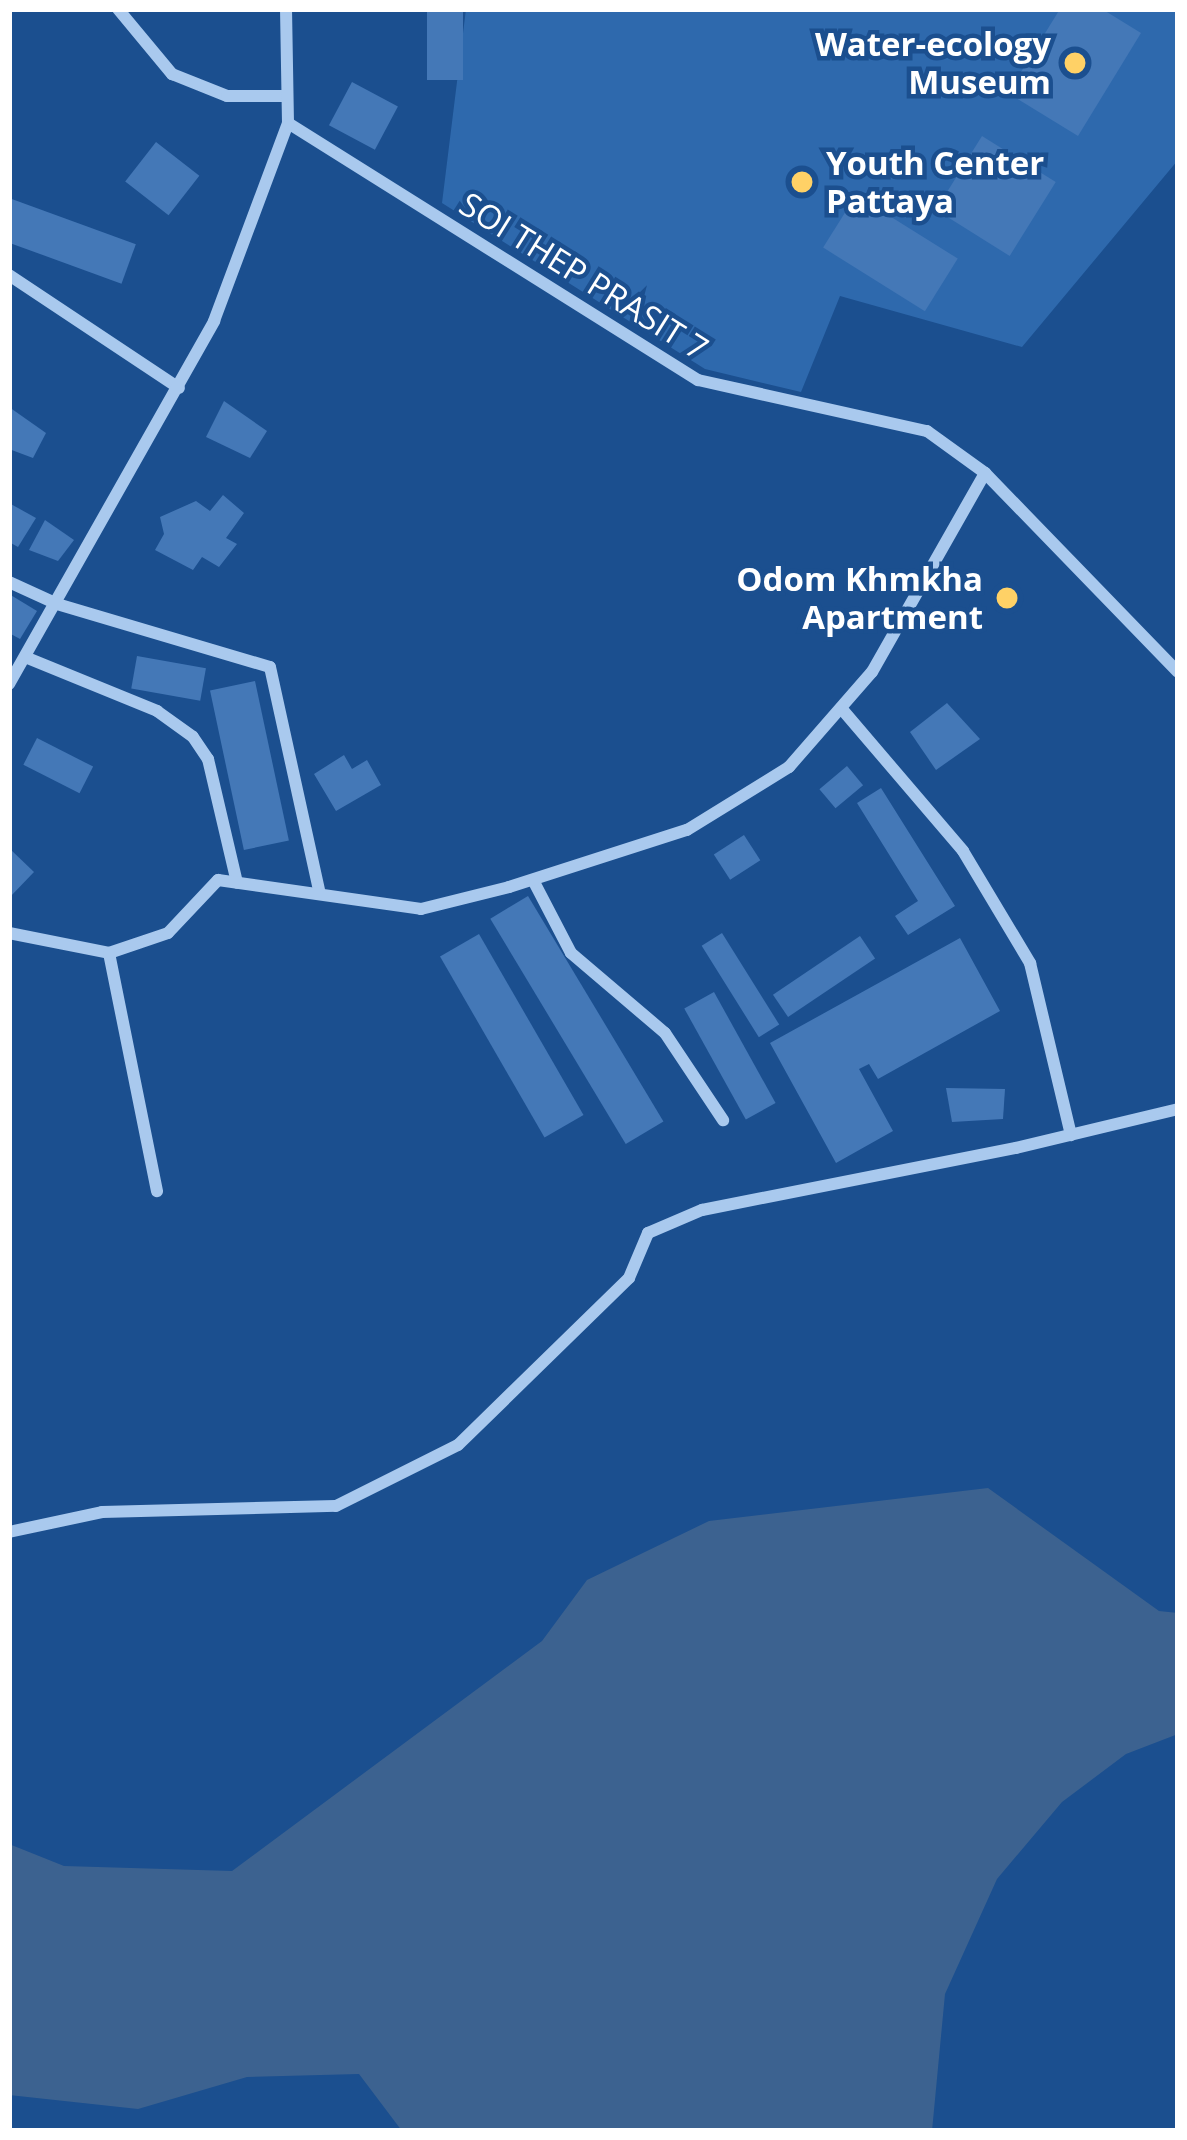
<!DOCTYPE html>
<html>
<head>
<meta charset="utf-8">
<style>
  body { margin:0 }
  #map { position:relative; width:1187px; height:2140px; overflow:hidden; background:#1b4f8f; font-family:"Open Sans",sans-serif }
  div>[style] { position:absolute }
  .green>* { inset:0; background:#2e69ad }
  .water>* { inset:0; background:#3c6290 }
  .building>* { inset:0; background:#4478b7; transform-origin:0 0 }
  .minor>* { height:12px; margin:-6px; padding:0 6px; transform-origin:6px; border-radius:6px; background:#a9c9ee }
  .dots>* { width:33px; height:33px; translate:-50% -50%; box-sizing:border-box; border:6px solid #1b4f8f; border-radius:50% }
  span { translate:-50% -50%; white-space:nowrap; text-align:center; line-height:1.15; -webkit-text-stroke:9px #1b4f8f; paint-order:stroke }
  .poi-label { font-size:33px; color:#fff; font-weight:700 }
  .right { translate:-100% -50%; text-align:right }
  .left { translate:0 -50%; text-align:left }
  .street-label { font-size:33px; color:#fff }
  .frame { position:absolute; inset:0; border:12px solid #fff; pointer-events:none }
</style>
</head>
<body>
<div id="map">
  <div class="green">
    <div style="clip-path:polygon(466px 9px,1178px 9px,1178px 160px,1022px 347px,840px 296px,801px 392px,705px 369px,442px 203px)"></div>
  </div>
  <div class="water">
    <div style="clip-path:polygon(988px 1488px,1159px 1611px,1178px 1613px,1178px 1734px,1126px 1754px,1062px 1802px,997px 1879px,945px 1994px,932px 2131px,402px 2131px,359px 2074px,247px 2077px,138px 2109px,9px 2095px,9px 1844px,64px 1866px,232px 1871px,542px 1641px,587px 1580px,709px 1521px)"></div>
  </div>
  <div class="building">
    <div style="left:427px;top:9px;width:36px;height:71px"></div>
    <div style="clip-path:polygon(1060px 9px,1102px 9px,1141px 33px,1078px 136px,1008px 93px)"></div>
    <div style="left:352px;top:82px;width:52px;height:49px;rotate:28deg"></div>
    <div style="left:982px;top:136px;width:87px;height:87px;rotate:32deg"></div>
    <div style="left:156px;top:142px;width:55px;height:50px;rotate:38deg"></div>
    <div style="left:856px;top:195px;width:120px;height:62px;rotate:32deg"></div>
    <div style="left:9px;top:198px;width:135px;height:42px;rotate:20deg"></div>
    <div style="clip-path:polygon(224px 401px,267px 431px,250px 458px,206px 437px)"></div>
    <div style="clip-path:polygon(9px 407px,46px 433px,33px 458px,9px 449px)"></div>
    <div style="clip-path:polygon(223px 495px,244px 513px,226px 538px,237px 544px,219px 567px,202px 557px,193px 570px,155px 550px,164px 534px,160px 517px,196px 501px,210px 511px)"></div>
    <div style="clip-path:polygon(9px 503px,36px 518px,18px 547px,9px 542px)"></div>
    <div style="clip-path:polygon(45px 520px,74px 540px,58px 561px,29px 550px)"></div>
    <div style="clip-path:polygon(9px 594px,37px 611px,20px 639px,9px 633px)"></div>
    <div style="left:137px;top:656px;width:70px;height:33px;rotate:10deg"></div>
    <div style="left:255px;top:681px;width:163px;height:46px;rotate:78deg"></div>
    <div style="clip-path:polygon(947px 703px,980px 739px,936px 770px,910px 732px)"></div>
    <div style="left:37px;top:738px;width:63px;height:30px;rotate:27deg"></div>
    <div style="clip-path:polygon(344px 755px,352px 769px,367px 760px,381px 785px,336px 811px,314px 774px)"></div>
    <div style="left:847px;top:766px;width:25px;height:36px;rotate:50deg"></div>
    <div style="clip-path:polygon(881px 788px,955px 906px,908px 935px,895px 916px,918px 901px,857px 803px)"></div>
    <div style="left:744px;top:835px;width:30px;height:36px;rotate:57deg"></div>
    <div style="clip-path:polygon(9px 848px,34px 872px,9px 898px)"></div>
    <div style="left:528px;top:896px;width:263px;height:44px;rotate:59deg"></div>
    <div style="left:722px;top:933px;width:108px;height:24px;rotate:58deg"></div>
    <div style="left:479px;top:934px;width:209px;height:45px;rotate:60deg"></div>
    <div style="left:860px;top:936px;width:27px;height:105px;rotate:56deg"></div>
    <div style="clip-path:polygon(960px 938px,1000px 1011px,878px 1079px,869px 1064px,859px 1069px,893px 1131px,836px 1163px,770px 1043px)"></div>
    <div style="left:714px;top:992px;width:127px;height:34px;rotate:61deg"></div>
    <div style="clip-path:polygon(946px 1088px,1005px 1089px,1003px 1119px,952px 1122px)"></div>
  </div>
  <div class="minor">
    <div style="left:118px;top:9px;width:85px;rotate:50.3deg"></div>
    <div style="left:172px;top:74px;width:59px;rotate:21.8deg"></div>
    <div style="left:227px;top:96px;width:60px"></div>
    <div style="left:288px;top:123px;width:484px;rotate:32.1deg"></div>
    <div style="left:698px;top:380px;width:235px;rotate:12.6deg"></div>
    <div style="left:927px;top:431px;width:72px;rotate:35.9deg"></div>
    <div style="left:985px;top:473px;width:277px;rotate:45.9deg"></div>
    <div style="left:9px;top:275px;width:204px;rotate:33.6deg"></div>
    <div style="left:9px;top:582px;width:53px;rotate:24.6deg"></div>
    <div style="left:57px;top:604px;width:222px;rotate:16.5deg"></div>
    <div style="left:270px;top:667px;width:232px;rotate:77.6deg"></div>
    <div style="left:25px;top:657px;width:143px;rotate:22.2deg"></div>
    <div style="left:157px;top:711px;width:44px;rotate:35.8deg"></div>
    <div style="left:193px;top:737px;width:27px;rotate:56deg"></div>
    <div style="left:208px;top:759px;width:127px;rotate:76.8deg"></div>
    <div style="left:9px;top:684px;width:417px;rotate:-60.5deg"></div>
    <div style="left:214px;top:321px;width:211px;rotate:-69.5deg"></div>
    <div style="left:288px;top:123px;width:114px;rotate:-91deg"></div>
    <div style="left:841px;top:708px;width:188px;rotate:49.5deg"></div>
    <div style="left:963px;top:851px;width:131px;rotate:59.1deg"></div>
    <div style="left:1030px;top:963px;width:177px;rotate:76.6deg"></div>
    <div style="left:533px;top:880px;width:82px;rotate:62.5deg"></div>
    <div style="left:571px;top:953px;width:123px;rotate:40.4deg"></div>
    <div style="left:665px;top:1033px;width:105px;rotate:56.3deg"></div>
    <div style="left:9px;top:933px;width:102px;rotate:11.3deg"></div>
    <div style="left:109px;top:953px;width:62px;rotate:-18.7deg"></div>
    <div style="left:168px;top:933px;width:73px;rotate:-46.7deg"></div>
    <div style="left:218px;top:880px;width:205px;rotate:8.1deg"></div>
    <div style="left:421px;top:909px;width:91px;rotate:-14deg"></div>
    <div style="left:509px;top:887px;width:187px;rotate:-17.8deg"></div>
    <div style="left:687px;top:830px;width:120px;rotate:-31.7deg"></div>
    <div style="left:789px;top:767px;width:126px;rotate:-48.9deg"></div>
    <div style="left:872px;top:672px;width:229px;rotate:-60.4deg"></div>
    <div style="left:109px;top:953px;width:243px;rotate:78.6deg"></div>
    <div style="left:9px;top:1532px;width:95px;rotate:-12.1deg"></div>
    <div style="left:102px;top:1512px;width:234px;rotate:-1.5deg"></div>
    <div style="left:336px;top:1506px;width:136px;rotate:-26.6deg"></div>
    <div style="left:458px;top:1445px;width:239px;rotate:-44.3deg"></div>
    <div style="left:629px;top:1278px;width:49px;rotate:-67.1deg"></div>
    <div style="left:648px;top:1233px;width:59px;rotate:-23.1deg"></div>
    <div style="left:702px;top:1210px;width:320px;rotate:-11.2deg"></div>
    <div style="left:1016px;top:1148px;width:167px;rotate:-13.5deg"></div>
  </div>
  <div class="dots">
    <div style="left:1075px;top:63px;background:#ffd166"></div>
    <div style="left:802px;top:182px;background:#ffd166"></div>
    <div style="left:1007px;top:598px;background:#ffd166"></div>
  </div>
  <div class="poi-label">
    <span class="right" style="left:1051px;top:63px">Water-ecology<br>Museum</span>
    <span class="left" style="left:826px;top:182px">Youth Center<br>Pattaya</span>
    <span class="right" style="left:983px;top:598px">Odom Khmkha<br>Apartment</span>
  </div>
  <div class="street-label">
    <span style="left:584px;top:276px;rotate:32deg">SOI THEP PRASIT 7</span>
  </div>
  <div class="frame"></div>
</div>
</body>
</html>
